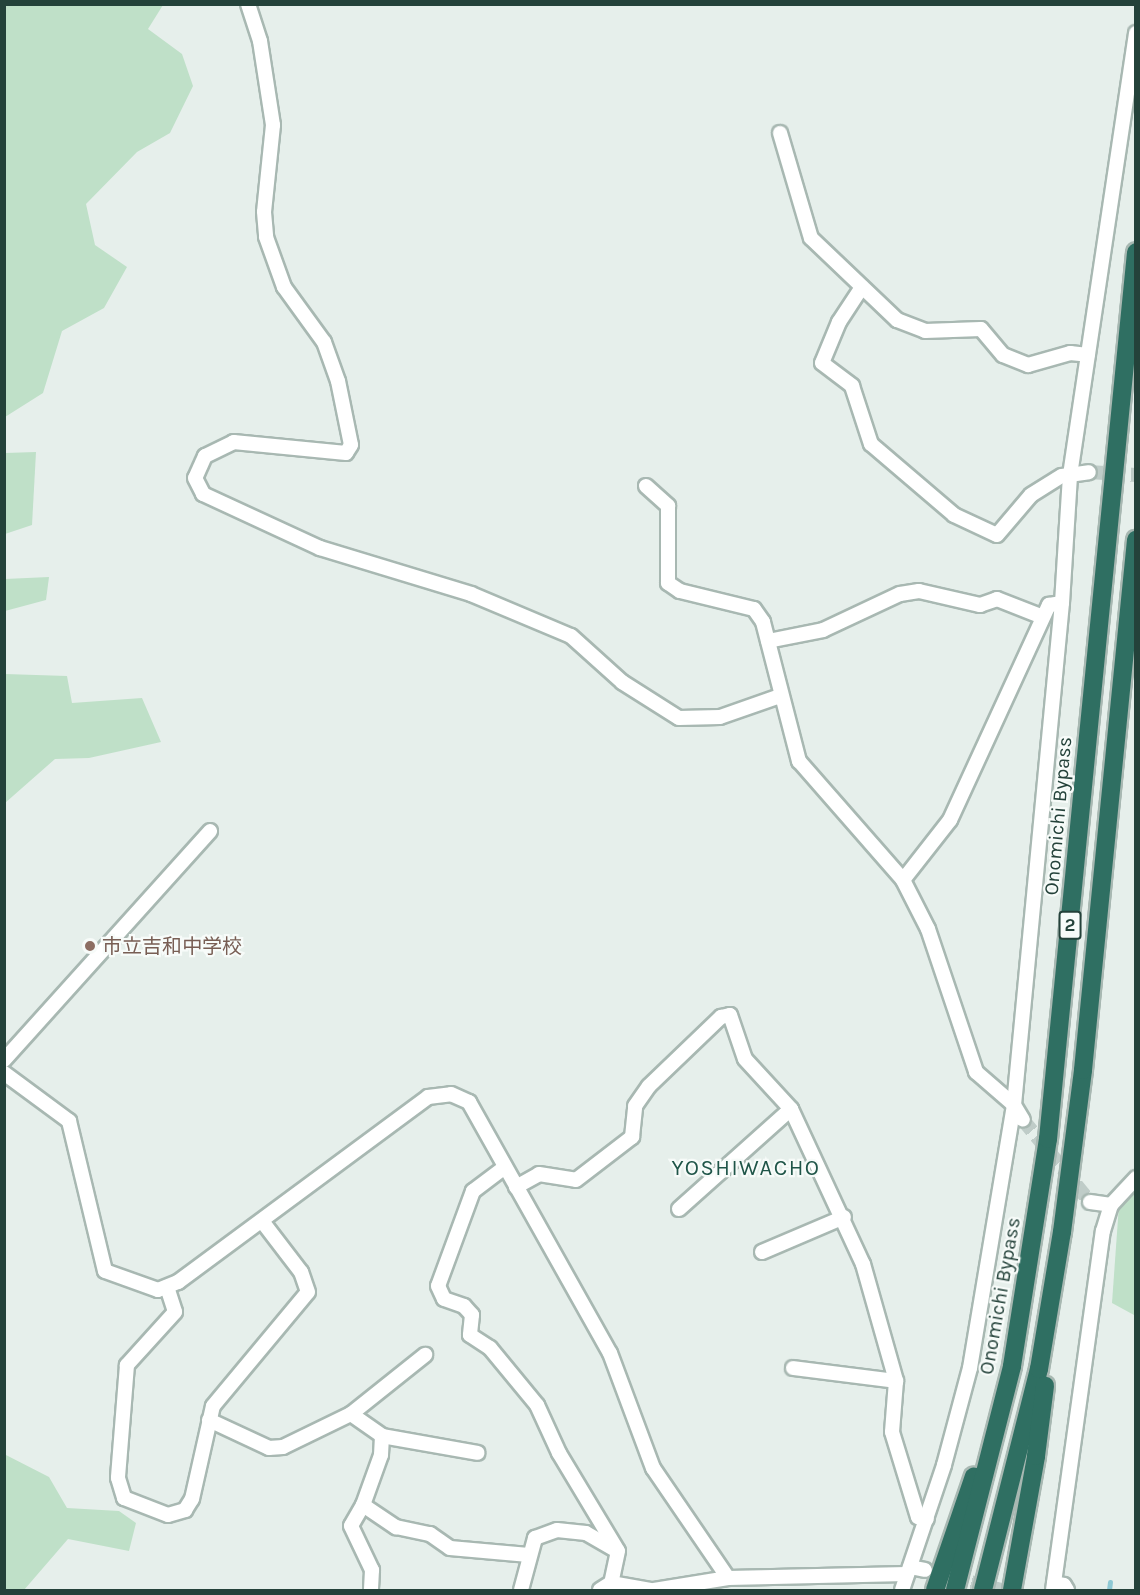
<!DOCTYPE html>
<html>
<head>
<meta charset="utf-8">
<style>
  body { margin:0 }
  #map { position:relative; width:1140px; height:1595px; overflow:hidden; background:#e6efeb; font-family:Karla,"Noto Sans JP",sans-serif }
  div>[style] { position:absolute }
  .green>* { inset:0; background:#bfe0c8 }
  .stream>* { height:5px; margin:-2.5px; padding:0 2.5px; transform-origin:2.5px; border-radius:2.5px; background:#8ec9d4 }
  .minor-tunnel>* { height:14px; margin-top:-7px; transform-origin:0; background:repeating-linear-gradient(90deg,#bfccc8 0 14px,transparent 0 21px) }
  .roads { filter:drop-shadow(2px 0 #a8b8b2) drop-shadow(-2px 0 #a8b8b2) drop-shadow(0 2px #a8b8b2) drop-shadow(0 -2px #a8b8b2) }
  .minor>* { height:14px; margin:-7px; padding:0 7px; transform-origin:7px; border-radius:7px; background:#fff }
  .motorway>* { height:18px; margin:-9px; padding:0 9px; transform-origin:9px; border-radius:9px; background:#2f6f62 }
  .dots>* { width:16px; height:16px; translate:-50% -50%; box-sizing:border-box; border:3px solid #f7fbf9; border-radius:50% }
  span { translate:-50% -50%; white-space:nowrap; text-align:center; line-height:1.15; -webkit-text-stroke:4.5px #f7fbf9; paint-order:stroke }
  .shield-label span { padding:2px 4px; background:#f7fbf9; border:2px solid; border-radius:4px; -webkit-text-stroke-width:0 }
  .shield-label { font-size:18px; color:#24423a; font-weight:700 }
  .street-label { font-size:20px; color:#24423a }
  .education-label { font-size:20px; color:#785e54 }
  .left { translate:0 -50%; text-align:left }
  .quarter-label { font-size:22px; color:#1f5548; letter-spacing:1.5px }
  .frame { position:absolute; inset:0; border:6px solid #24423a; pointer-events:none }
</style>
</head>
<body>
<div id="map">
  <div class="green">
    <div style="clip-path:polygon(5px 4px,163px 5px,148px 29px,182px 54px,193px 86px,170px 133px,137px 152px,86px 204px,95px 245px,127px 267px,104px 308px,62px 331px,43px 393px,5px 417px)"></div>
    <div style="clip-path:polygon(36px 452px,32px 525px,5px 534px,5px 453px)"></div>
    <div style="clip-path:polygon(49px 577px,46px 600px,5px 611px,5px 579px)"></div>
    <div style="clip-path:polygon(5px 674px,67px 676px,72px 703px,142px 698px,161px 742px,89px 758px,55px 759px,5px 803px)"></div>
    <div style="clip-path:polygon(1135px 1184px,1135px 1314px,1134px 1315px,1112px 1303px,1119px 1205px)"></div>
    <div style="clip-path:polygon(4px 1454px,49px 1477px,67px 1508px,119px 1511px,136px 1523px,129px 1551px,68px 1539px,24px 1590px,5px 1590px)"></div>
  </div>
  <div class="stream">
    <div style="left:1109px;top:1590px;width:8px;rotate:-83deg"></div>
  </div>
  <div class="minor-tunnel">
    <div style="left:1089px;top:472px;width:47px;rotate:3.7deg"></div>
    <div style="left:1023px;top:1120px;width:106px;rotate:50.7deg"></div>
    <div style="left:951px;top:1577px;width:52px;rotate:14.6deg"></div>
  </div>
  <div class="roads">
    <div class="minor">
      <div style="left:248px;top:4px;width:39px;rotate:72deg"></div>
      <div style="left:260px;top:41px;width:85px;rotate:81.2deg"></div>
      <div style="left:273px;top:125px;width:87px;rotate:95.9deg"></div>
      <div style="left:264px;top:212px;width:25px;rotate:85deg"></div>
      <div style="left:266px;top:237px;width:53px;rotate:70.2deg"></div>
      <div style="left:284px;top:287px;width:68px;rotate:54deg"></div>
      <div style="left:324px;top:342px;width:41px;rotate:70.3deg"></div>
      <div style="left:338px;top:381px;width:65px;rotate:78.5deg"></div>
      <div style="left:351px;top:445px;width:9px;rotate:122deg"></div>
      <div style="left:346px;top:453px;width:113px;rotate:-174.4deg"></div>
      <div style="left:234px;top:442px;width:32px;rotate:154deg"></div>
      <div style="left:205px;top:456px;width:24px;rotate:114deg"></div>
      <div style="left:195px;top:478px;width:18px;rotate:63deg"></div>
      <div style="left:203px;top:494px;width:129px;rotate:24.8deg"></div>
      <div style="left:320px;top:548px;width:158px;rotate:16.9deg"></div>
      <div style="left:471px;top:594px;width:108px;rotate:22.8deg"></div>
      <div style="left:571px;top:636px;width:69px;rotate:42deg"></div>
      <div style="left:622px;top:682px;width:67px;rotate:32.3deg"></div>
      <div style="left:679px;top:718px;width:41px;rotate:-1.4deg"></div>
      <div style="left:720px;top:717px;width:64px;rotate:-19.3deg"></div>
      <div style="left:780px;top:133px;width:109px;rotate:73.6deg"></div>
      <div style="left:811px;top:238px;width:119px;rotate:43.6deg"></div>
      <div style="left:897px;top:320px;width:30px;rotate:21deg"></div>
      <div style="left:925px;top:331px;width:56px;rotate:-2deg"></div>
      <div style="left:981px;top:329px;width:34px;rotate:50deg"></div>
      <div style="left:1003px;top:355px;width:27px;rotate:22deg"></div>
      <div style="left:1028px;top:365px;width:44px;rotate:-15.9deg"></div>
      <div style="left:1070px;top:353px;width:18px;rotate:6deg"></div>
      <div style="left:862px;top:287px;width:42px;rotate:123.3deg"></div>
      <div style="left:839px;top:322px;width:44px;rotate:112.5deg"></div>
      <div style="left:822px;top:363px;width:38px;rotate:37deg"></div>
      <div style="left:852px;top:386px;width:61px;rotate:71.9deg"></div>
      <div style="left:871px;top:444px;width:109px;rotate:40.5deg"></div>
      <div style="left:954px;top:515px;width:47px;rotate:24.9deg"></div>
      <div style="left:997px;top:535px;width:52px;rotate:-49.6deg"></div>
      <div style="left:1031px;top:495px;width:36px;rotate:-32deg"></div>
      <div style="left:1062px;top:476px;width:27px;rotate:-8deg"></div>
      <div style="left:646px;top:486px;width:30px;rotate:42deg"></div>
      <div style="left:668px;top:506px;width:77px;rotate:90deg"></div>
      <div style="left:668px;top:583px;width:14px;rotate:34deg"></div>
      <div style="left:680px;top:591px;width:76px;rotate:13.7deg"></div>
      <div style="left:754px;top:609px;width:16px;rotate:55deg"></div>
      <div style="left:763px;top:622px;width:144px;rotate:75.5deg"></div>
      <div style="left:799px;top:761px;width:158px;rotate:48.8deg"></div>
      <div style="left:903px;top:880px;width:55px;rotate:63deg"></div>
      <div style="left:928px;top:929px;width:151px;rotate:71.4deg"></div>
      <div style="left:976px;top:1072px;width:50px;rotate:41deg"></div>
      <div style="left:1014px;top:1105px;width:17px;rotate:59deg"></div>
      <div style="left:768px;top:641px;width:56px;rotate:-11.3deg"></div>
      <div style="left:823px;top:630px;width:85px;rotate:-25.1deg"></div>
      <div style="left:900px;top:594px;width:19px;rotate:-9deg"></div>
      <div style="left:919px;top:591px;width:63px;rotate:12.9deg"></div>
      <div style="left:980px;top:605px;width:18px;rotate:-19deg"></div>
      <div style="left:997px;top:599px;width:49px;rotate:21.4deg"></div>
      <div style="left:903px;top:880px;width:76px;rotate:-51.9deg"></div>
      <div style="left:950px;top:820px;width:237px;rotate:-65.3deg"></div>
      <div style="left:1049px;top:605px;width:13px;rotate:-9deg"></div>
      <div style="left:4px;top:1060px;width:308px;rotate:-48deg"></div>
      <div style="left:4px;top:1073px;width:81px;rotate:36.4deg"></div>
      <div style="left:69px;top:1121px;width:154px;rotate:76.5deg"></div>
      <div style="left:105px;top:1271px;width:56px;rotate:19.7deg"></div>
      <div style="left:158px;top:1290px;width:22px;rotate:-22deg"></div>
      <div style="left:178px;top:1282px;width:311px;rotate:-36.5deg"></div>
      <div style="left:428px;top:1097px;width:23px;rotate:-7deg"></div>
      <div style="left:451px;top:1094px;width:20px;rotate:24deg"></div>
      <div style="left:469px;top:1102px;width:288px;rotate:60.7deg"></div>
      <div style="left:610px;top:1353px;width:123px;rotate:69.5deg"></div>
      <div style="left:653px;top:1468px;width:133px;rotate:55.7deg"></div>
      <div style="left:505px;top:1167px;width:40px;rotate:143deg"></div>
      <div style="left:473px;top:1191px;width:101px;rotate:110.2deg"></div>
      <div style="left:438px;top:1286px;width:14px;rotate:65deg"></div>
      <div style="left:444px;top:1299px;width:21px;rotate:19deg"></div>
      <div style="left:464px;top:1306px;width:12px;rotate:48deg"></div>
      <div style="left:472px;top:1315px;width:20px;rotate:96deg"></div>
      <div style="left:470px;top:1335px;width:24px;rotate:33deg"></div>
      <div style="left:490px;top:1348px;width:74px;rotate:50.5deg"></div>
      <div style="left:537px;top:1405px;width:53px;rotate:65.4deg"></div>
      <div style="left:559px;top:1453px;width:114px;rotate:59deg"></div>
      <div style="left:618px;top:1551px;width:33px;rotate:102deg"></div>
      <div style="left:611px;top:1583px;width:13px;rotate:148deg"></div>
      <div style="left:516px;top:1187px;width:26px;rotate:-29deg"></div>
      <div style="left:539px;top:1174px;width:37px;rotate:9deg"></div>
      <div style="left:576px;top:1180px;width:71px;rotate:-37.5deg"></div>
      <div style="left:632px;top:1137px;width:31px;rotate:-84deg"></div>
      <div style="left:635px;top:1106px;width:24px;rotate:-55deg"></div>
      <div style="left:649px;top:1086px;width:100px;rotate:-43.8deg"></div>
      <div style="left:721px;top:1017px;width:9px;rotate:-13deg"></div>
      <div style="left:730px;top:1015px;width:46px;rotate:71.2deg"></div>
      <div style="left:745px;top:1059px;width:68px;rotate:47.4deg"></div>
      <div style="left:791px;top:1109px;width:171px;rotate:65.1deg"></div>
      <div style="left:863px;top:1264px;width:122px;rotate:74.2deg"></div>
      <div style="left:896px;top:1381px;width:51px;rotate:94.5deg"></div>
      <div style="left:892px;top:1432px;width:89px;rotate:73deg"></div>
      <div style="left:918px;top:1517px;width:9px;rotate:13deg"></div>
      <div style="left:1090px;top:1202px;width:21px;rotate:8deg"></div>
      <div style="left:679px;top:1209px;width:150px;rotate:-41.8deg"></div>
      <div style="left:762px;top:1252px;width:89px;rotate:-23.1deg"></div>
      <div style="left:167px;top:1287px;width:26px;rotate:72deg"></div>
      <div style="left:175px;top:1312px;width:72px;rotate:132.2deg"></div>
      <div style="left:127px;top:1365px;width:113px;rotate:94.6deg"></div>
      <div style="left:118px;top:1478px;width:21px;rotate:73deg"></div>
      <div style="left:124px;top:1498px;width:47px;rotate:21.1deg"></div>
      <div style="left:168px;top:1515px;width:18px;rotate:-16deg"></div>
      <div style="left:185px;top:1510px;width:13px;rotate:-58deg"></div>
      <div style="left:192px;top:1499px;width:95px;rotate:-77.3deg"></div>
      <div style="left:213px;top:1406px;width:148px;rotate:-50.2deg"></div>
      <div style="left:308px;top:1292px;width:21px;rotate:-109deg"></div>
      <div style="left:301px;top:1272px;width:64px;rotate:-127.4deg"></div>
      <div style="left:793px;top:1368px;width:104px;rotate:7.2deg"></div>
      <div style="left:351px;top:1414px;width:95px;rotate:-38.6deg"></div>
      <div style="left:209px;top:1420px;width:66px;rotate:25deg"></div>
      <div style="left:269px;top:1448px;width:14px;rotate:-4deg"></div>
      <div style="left:283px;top:1447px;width:76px;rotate:-25.9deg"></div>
      <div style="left:351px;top:1414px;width:38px;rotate:35deg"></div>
      <div style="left:382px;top:1436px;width:19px;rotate:93deg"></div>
      <div style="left:381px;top:1455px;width:53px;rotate:109.8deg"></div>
      <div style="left:363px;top:1505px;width:24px;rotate:120deg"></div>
      <div style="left:351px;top:1526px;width:49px;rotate:64.5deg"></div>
      <div style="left:372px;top:1570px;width:20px;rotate:93deg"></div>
      <div style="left:382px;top:1436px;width:97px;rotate:10deg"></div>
      <div style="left:363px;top:1505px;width:40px;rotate:34deg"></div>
      <div style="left:396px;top:1527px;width:35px;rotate:12deg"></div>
      <div style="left:430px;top:1534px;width:24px;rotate:35deg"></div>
      <div style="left:450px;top:1548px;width:79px;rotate:5.1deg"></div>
      <div style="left:910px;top:1567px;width:15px;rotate:11deg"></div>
      <div style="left:611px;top:1583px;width:40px;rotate:10deg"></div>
      <div style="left:1054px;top:1583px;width:10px;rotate:11deg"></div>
      <div style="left:1064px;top:1585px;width:6px;rotate:59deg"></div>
      <div style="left:521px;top:1590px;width:54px;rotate:-74.9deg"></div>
      <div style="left:535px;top:1538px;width:23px;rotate:-20deg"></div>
      <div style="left:557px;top:1530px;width:29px;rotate:6deg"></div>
      <div style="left:586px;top:1533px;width:34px;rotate:30deg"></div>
      <div style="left:654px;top:1590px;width:75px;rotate:-9.2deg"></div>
      <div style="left:728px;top:1578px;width:179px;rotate:-1.3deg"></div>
      <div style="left:902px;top:1590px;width:132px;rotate:-71.4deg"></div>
      <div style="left:944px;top:1465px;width:100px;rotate:-75deg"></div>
      <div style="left:970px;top:1368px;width:267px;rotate:-80.5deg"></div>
      <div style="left:1014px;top:1105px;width:504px;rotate:-84.54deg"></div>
      <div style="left:1062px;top:603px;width:128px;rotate:-86.4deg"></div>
      <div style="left:1070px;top:475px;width:447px;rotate:-81.5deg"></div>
      <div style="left:1053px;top:1590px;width:362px;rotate:-82.1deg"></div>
      <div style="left:1103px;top:1231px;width:27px;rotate:-73deg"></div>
      <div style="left:1111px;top:1205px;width:37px;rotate:-47deg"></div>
    </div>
    <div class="motorway">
      <div style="left:935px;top:1590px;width:120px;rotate:-71.1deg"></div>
      <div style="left:955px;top:1590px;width:231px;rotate:-75.7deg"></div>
      <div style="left:1012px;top:1366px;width:230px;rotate:-81deg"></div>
      <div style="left:1048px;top:1139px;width:891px;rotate:-84.33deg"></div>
      <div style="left:983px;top:1590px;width:228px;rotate:-75.8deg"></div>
      <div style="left:1039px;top:1369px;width:139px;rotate:-80.5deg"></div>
      <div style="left:1062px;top:1232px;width:163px;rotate:-82.6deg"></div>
      <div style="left:1083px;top:1070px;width:533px;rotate:-84.29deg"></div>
      <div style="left:1012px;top:1590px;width:136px;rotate:-79.8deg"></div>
      <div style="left:1036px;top:1456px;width:71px;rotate:-82.7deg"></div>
    </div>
  </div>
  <div class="dots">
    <div style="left:90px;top:946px;background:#8d6e63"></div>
  </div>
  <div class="shield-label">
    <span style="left:1070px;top:925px">2</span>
  </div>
  <div class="street-label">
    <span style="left:1058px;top:816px;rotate:-85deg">Onomichi Bypass</span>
    <span style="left:1000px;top:1296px;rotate:-80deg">Onomichi Bypass</span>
  </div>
  <div class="education-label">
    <span class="left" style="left:102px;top:946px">市立吉和中学校</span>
  </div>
  <div class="quarter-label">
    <span style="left:746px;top:1169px">YOSHIWACHO</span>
  </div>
  <div class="frame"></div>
</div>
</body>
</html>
